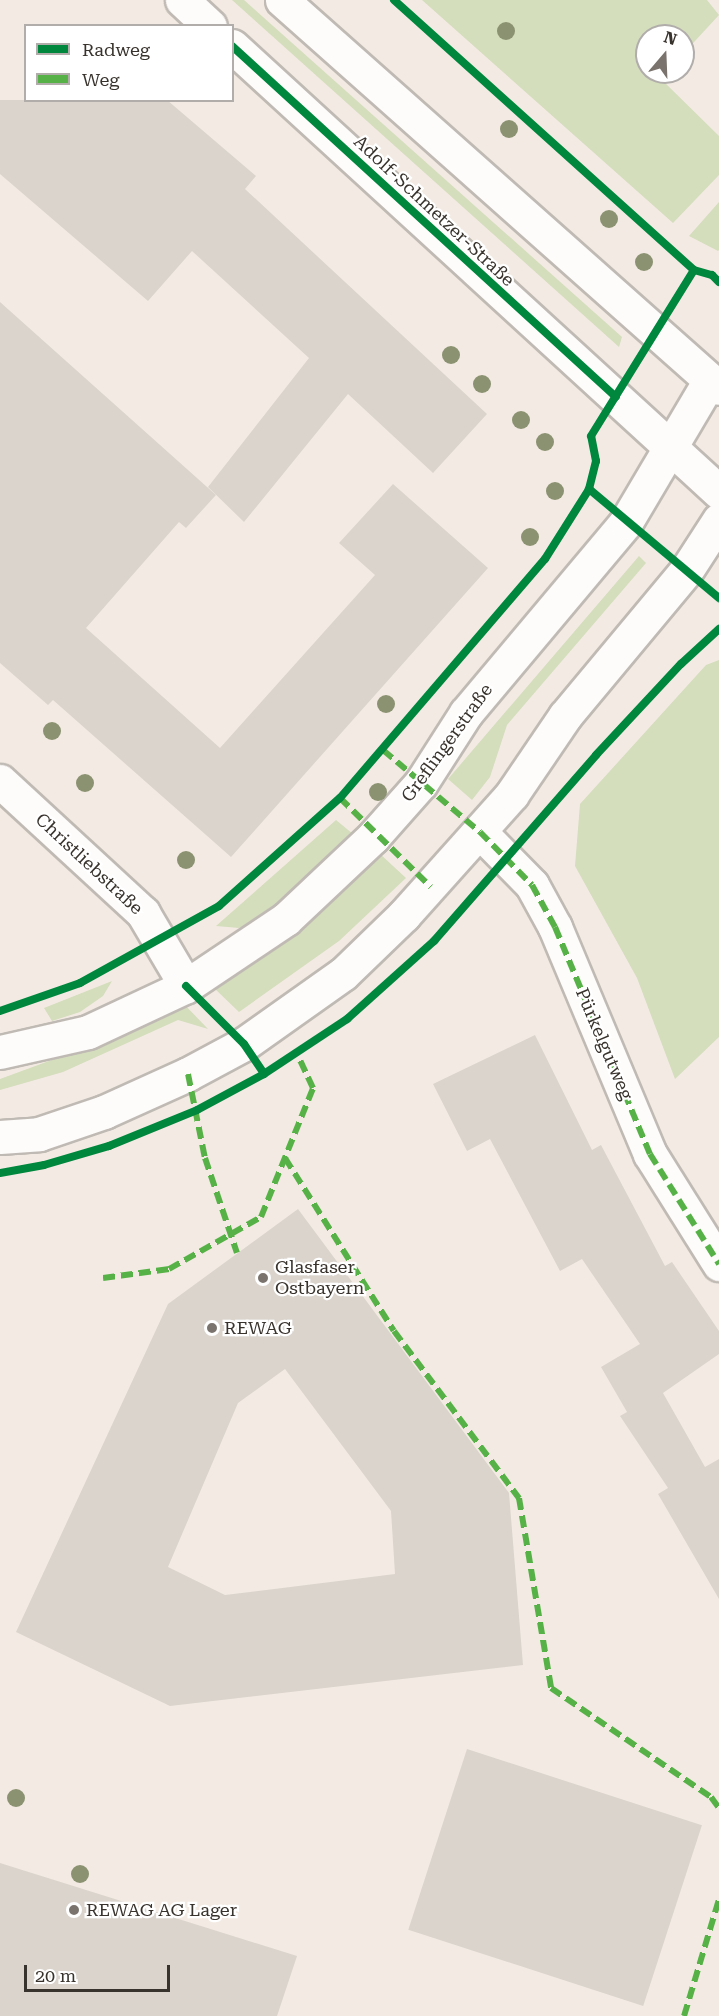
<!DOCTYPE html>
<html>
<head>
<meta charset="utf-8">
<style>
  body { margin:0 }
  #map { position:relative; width:719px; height:2016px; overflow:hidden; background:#f3ebe3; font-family:"Roboto Serif",serif }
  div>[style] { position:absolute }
  .green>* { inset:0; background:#d4ddbc }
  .building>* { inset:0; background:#dad4cd; transform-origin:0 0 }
  .roads { filter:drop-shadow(2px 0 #c0bab4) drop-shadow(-2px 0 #c0bab4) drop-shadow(0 2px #c0bab4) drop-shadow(0 -2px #c0bab4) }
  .minor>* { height:33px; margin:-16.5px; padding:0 16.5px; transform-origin:16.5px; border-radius:16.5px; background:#fdfcfb }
  .tertiary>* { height:33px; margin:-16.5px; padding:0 16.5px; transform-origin:16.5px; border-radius:16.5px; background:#fdfcfb }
  .secondary>* { height:33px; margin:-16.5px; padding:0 16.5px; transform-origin:16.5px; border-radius:16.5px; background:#fdfcfb }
  .quiet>* { height:6px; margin-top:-3px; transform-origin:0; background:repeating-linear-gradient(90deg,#56b246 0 12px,transparent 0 18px) }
  .cycleway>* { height:8px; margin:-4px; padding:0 4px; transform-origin:4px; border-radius:4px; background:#00873e }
  .trees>* { width:18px; height:18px; margin:-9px; border-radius:50%; background:#8b9271 }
  .dots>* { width:16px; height:16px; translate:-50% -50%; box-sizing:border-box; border:3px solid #fff; border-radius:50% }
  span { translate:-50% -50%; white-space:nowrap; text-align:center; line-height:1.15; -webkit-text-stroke:4.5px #fff; paint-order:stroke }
  .street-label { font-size:18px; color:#39332d }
  .poi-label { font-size:18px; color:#39332d }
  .left { translate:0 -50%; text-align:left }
  .legend { position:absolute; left:24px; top:24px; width:210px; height:78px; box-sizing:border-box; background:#fff; border:2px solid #b0adab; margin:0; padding:8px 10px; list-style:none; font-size:18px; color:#39332d }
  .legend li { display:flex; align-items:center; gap:12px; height:30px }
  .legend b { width:30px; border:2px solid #b0adab }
  .north { position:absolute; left:635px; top:24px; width:60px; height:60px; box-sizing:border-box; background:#fff; border:2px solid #b0adab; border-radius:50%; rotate:19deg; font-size:16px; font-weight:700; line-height:24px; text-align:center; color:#39332d }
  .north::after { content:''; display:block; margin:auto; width:21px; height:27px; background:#7a736d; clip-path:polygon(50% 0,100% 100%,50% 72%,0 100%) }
  .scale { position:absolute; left:24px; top:1965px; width:146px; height:27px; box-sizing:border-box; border:3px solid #39332d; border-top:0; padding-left:8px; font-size:18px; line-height:21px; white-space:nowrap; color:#39332d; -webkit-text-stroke:4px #fff; paint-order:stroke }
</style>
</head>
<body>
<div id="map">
  <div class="green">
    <div style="clip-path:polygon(232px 0,244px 0,622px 337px,619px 347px)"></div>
    <div style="clip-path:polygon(422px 0,707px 0,719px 15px,683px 54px,683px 36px,647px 36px,647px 72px,666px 72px,660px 78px,719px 136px,719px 175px,673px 223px)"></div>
    <div style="clip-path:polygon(719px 202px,719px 250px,718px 251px,689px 236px)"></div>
    <div style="clip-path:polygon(639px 556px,646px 563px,507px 725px,490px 777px,472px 800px,448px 779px)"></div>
    <div style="clip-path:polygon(719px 660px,719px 1037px,675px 1079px,637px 978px,575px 866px,580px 804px,706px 665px)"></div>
    <div style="clip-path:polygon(336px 820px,353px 834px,259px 920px,239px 928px,216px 926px)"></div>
    <div style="clip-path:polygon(379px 853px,406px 878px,339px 941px,239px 1012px,214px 988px,282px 942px)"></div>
    <div style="clip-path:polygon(112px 981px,103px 996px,80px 1012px,52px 1021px,44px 1008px)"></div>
    <div style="clip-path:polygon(182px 1002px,208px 1029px,178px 1020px,63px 1072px,0 1090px,0 1079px,114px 1037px)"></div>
  </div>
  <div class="building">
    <div style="clip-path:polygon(0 100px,167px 100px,256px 176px,245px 189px,487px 414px,433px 473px,348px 394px,244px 522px,208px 487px,309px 358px,192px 251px,148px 301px,0 174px)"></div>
    <div style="clip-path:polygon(0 302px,216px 495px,186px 528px,179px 522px,86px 628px,220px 748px,375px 575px,339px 543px,393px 484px,488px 568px,231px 857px,53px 700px,48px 705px,0 663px)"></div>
    <div style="clip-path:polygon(535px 1035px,592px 1150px,601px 1145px,665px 1266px,672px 1262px,719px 1331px,719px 1354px,663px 1393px,705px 1467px,719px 1459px,719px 1599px,658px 1494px,668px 1488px,620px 1416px,627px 1412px,601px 1367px,640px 1344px,582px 1259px,560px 1271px,490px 1139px,467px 1151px,433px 1084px)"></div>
    <div style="clip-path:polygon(evenodd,298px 1209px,509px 1493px,523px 1665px,170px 1706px,16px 1632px,168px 1304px,298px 1209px,285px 1369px,391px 1511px,395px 1574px,225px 1595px,168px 1567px,238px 1403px,285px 1369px)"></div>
    <div style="left:467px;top:1749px;width:247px;height:190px;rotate:18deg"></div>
    <div style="clip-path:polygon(0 1863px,297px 1956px,277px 2016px,0 2016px)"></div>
  </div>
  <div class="roads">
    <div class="minor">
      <div style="left:0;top:781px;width:195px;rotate:42.7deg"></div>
      <div style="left:143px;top:913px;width:85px;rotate:59.5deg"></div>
      <div style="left:480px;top:832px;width:74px;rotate:45.5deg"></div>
      <div style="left:532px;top:885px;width:48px;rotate:61.3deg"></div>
      <div style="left:555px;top:927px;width:246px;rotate:67.3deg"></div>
      <div style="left:650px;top:1154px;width:130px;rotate:57.9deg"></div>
    </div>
    <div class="tertiary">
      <div style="left:0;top:1052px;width:90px;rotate:-12.8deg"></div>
      <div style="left:88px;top:1032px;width:108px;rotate:-25.1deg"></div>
      <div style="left:186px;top:986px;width:120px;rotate:-33.8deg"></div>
      <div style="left:286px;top:919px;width:120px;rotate:-43.3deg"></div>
      <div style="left:373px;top:837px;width:72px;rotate:-48.4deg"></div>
      <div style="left:421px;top:783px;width:83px;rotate:-57.3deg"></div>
      <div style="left:466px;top:713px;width:249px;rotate:-50deg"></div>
      <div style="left:626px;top:522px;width:165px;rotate:-59.4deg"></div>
      <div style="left:0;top:1137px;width:39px;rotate:-4deg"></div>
      <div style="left:39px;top:1134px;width:69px;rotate:-18.7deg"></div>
      <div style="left:104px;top:1112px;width:92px;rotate:-24.3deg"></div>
      <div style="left:188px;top:1074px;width:64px;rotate:-28.2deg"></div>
      <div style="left:244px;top:1044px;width:121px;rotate:-35.3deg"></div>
      <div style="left:343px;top:974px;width:85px;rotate:-44deg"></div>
      <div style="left:404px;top:915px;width:162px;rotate:-48.2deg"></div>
      <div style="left:512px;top:794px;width:94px;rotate:-55.8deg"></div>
      <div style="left:565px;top:716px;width:189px;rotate:-50.2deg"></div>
      <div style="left:686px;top:571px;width:61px;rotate:-57.1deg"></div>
    </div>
    <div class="secondary">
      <div style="left:182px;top:0;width:38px;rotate:43deg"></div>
      <div style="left:282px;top:0;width:584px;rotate:41.6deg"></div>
      <div style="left:232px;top:46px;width:660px;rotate:42.48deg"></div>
    </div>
  </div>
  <div class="quiet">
    <div style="left:383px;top:750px;width:127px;rotate:40.2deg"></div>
    <div style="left:480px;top:832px;width:74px;rotate:45.5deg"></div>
    <div style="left:532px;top:885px;width:48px;rotate:61.3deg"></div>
    <div style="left:555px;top:927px;width:246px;rotate:67.3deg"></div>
    <div style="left:650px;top:1154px;width:130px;rotate:57.9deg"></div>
    <div style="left:340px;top:798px;width:127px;rotate:44.4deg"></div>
    <div style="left:188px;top:1074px;width:86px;rotate:78.6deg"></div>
    <div style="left:205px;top:1158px;width:100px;rotate:71.4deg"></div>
    <div style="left:285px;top:1158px;width:204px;rotate:57.8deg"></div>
    <div style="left:394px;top:1331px;width:209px;rotate:53.2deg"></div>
    <div style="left:519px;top:1498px;width:193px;rotate:80.4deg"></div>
    <div style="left:551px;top:1688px;width:194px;rotate:34.3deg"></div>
    <div style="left:711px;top:1797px;width:14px;rotate:54deg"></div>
    <div style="left:103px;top:1278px;width:67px;rotate:-7.8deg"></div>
    <div style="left:169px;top:1269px;width:106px;rotate:-29.5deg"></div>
    <div style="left:261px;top:1217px;width:139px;rotate:-68deg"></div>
    <div style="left:313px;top:1088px;width:38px;rotate:-115deg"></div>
    <div style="left:684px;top:2016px;width:122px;rotate:-73.3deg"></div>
  </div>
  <div class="cycleway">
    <div style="left:394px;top:0;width:404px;rotate:42deg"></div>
    <div style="left:694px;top:270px;width:19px;rotate:16deg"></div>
    <div style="left:712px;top:275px;width:10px;rotate:45deg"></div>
    <div style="left:232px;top:46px;width:520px;rotate:42.43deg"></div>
    <div style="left:589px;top:489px;width:170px;rotate:40deg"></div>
    <div style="left:186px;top:986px;width:82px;rotate:45deg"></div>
    <div style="left:244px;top:1044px;width:36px;rotate:56deg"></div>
    <div style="left:0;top:1011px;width:85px;rotate:-19.3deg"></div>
    <div style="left:80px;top:983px;width:159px;rotate:-29deg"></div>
    <div style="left:219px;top:906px;width:162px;rotate:-41.8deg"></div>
    <div style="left:340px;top:798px;width:315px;rotate:-49.4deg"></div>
    <div style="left:545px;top:559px;width:83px;rotate:-57.8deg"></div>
    <div style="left:589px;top:489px;width:29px;rotate:-76deg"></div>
    <div style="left:596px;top:461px;width:25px;rotate:-101deg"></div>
    <div style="left:591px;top:436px;width:195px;rotate:-58.2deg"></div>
    <div style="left:0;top:1173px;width:45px;rotate:-10.3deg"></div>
    <div style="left:44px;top:1165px;width:68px;rotate:-16.3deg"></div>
    <div style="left:109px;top:1146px;width:95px;rotate:-22.2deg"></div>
    <div style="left:197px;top:1110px;width:76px;rotate:-28.2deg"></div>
    <div style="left:264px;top:1074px;width:100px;rotate:-33.5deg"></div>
    <div style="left:347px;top:1019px;width:117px;rotate:-41.9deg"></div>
    <div style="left:434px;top:941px;width:247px;rotate:-48.9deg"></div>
    <div style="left:596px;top:755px;width:125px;rotate:-47deg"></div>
    <div style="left:681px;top:664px;width:52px;rotate:-42.6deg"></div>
  </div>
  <div class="trees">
    <div style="left:506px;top:31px"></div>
    <div style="left:509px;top:129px"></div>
    <div style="left:609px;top:219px"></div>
    <div style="left:644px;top:262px"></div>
    <div style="left:451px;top:355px"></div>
    <div style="left:482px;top:384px"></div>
    <div style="left:521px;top:420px"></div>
    <div style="left:545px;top:442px"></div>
    <div style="left:555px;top:491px"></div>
    <div style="left:530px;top:537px"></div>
    <div style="left:386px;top:704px"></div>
    <div style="left:52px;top:731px"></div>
    <div style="left:85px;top:783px"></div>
    <div style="left:378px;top:792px"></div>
    <div style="left:186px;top:860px"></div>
    <div style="left:16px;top:1798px"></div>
    <div style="left:80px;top:1874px"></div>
  </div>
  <div class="dots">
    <div style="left:263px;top:1278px;background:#7a736d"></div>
    <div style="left:212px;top:1328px;background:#7a736d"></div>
    <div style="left:74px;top:1910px;background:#7a736d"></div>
  </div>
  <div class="street-label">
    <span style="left:434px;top:211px;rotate:43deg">Adolf-Schmetzer-Straße</span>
    <span style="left:447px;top:743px;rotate:-54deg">Greflingerstraße</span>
    <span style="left:89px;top:864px;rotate:43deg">Christliebstraße</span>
    <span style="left:604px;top:1044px;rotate:67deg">Pürkelgutweg</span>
  </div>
  <div class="poi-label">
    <span class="left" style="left:275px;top:1278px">Glasfaser<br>Ostbayern</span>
    <span class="left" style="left:224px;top:1328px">REWAG</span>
    <span class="left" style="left:86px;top:1910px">REWAG AG Lager</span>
  </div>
  <ul class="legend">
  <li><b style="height:8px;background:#00873e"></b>Radweg</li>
  <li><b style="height:8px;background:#56b246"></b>Weg</li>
  </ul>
  <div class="north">N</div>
  <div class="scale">20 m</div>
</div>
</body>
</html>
